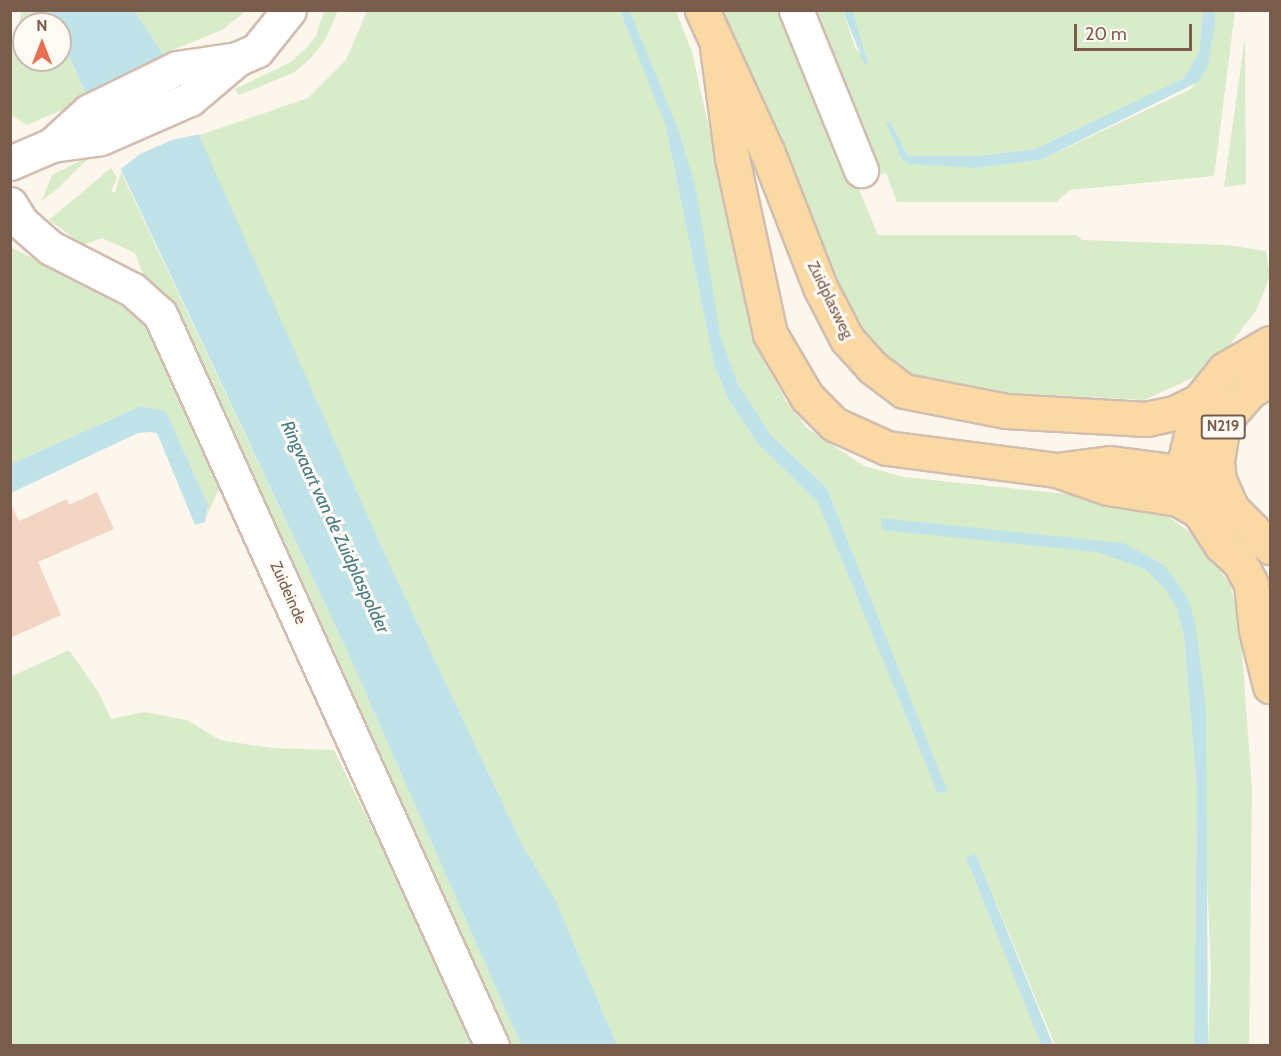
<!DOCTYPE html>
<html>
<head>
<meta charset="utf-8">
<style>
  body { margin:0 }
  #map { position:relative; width:1281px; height:1056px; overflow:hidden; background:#fdf6ec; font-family:Cabin,sans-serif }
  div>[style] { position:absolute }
  .green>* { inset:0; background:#d8ecc9 }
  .water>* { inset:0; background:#bfe3e8; transform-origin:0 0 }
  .pier>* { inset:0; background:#fdf6ec }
  .building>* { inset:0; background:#f3d5c3 }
  .roads { filter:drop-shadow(2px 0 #d1beb0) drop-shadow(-2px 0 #d1beb0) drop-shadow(0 2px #d1beb0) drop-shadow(0 -2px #d1beb0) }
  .minor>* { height:33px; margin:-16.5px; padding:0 16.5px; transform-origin:16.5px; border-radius:16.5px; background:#fff }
  .major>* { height:33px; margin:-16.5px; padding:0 16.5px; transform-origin:16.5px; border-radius:16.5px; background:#fbd9a5 }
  span { translate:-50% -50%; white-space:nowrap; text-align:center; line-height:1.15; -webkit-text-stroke:6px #fffaf3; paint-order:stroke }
  .shield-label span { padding:2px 4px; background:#fffaf3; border:2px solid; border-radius:4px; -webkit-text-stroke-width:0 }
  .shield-label { font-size:15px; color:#7a5c4d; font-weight:700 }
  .street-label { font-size:16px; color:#7a5c4d }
  .water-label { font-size:18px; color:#437c86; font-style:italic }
  .frame { position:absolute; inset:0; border:12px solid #7a5c4d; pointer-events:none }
  .north { position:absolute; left:12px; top:12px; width:60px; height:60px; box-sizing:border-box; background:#fffaf3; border:2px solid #cabbb1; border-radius:50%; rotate:0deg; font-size:16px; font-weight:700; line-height:24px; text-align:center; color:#7a5c4d }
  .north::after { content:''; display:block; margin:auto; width:21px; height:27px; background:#e76f51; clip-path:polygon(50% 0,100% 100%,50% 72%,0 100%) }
  .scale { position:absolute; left:1074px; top:24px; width:118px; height:27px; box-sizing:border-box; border:3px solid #7a5c4d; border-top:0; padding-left:8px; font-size:18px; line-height:21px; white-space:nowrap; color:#7a5c4d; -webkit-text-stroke:4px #fffaf3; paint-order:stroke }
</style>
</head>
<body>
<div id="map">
  <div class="green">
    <div style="clip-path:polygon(21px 11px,49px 11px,55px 24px,24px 24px,24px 60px,60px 60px,60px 36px,87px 99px,27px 125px,11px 115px,10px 43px,17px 39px)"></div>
    <div style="clip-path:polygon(135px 11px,246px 11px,222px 30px,163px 54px)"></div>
    <div style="clip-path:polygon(324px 11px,338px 11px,325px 40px,309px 60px,293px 73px,239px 95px,235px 89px,291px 62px,305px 49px,316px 36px)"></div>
    <div style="clip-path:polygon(367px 11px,620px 11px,666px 127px,714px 365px,728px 399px,757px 443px,818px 503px,937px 792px,947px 790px,827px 488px,770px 434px,737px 382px,725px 354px,714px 310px,695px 184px,679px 131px,630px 11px,676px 11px,692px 52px,750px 312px,768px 368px,786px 401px,807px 428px,864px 466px,904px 477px,1133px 501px,1167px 515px,1192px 534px,1230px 584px,1240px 624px,1252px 790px,1249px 1045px,1208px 1045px,1211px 971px,1196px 626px,1161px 562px,1097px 552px,1146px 570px,1164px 588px,1177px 609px,1184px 636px,1197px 790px,1194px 1045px,1055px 1045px,976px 854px,966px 859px,1042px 1045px,617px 1045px,555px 899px,523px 846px,383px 550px,197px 136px,308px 98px,346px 60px)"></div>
    <div style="clip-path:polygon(723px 11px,785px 11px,878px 235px,1077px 235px,1082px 240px,1227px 245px,1266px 251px,1270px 276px,1257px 309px,1229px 346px,1197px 376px,1144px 400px,970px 391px,914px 375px,867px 340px,850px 318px)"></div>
    <div style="clip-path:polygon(809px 11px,843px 11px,855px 48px,868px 61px,853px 11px,1203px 11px,1199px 52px,1184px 78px,1035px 149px,978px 156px,908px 156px,890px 121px,902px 159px,976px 168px,1041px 160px,1191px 89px,1207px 68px,1215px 11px,1235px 11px,1214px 176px,1070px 190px,1056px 202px,897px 202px,886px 173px,877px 176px)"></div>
    <div style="clip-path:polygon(1245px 37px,1246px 184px,1224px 187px)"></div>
    <div style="clip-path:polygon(92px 155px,55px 191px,42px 200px,52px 175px)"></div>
    <div style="clip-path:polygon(111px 168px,117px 178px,111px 191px,115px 193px,121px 172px,347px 651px,521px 1045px,511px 1045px,176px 309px,144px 277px,135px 253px,102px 238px,83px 245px,49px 220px)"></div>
    <div style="clip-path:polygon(12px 248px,135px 310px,151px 329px,222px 482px,207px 515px,208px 505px,166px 411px,141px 406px,11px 464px)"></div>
    <div style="clip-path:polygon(69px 650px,99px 693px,111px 719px,144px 712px,187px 720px,220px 740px,271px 748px,334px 750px,478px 1045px,11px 1045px,10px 677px)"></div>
  </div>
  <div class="water">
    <div style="clip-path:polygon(49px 11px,135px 11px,163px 54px,383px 550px,523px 846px,555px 899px,617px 1045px,521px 1045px,347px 651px,85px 93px,60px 36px,60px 24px,55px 24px)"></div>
    <div style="clip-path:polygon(620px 11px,630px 11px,679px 131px,695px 184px,720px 334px,737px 382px,770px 434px,827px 488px,947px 790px,944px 793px,937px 792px,818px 503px,757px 443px,728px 399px,714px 365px,666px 127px)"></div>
    <div style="clip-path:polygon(843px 11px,853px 11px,868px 62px,865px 66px)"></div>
    <div style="clip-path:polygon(1203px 11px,1215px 11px,1215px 25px,1207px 68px,1198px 82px,1041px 160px,976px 168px,909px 164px,902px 159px,886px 123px,890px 121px,908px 156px,978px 156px,1035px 149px,1184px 78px,1199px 52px)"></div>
    <div style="clip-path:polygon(141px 406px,166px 411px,208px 505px,205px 522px,195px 525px,157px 433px,151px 432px,138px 433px,11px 493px,11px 464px)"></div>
    <div style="clip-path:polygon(881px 518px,1123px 543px,1161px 563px,1173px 576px,1189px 601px,1196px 626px,1206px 709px,1208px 1045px,1194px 1045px,1197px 790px,1184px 636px,1177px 609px,1164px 588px,1146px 570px,1097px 552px,882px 530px)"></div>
    <div style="left:976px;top:854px;width:207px;height:11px;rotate:68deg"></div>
  </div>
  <div class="pier">
    <div style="clip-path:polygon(166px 54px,200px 134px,172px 140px,140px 154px,118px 171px,82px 95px,141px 72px)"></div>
  </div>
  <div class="building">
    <div style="clip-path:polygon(97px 492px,114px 529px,38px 562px,61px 615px,10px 638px,10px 502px,19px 521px,67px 499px,69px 505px)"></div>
  </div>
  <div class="roads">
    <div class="minor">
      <div style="left:796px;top:10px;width:173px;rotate:67.9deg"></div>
      <div style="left:52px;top:145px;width:50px;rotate:-42.6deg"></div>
      <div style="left:89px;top:111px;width:98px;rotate:-26deg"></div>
      <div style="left:177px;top:68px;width:61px;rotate:-8.5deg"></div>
      <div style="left:10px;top:163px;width:46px;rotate:-23.2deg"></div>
      <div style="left:52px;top:145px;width:49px;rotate:-8.1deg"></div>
      <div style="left:101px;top:138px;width:97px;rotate:-23.7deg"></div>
      <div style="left:190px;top:99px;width:62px;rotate:-40.4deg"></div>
      <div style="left:237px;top:59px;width:22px;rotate:-24deg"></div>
      <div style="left:257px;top:50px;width:51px;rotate:-51.3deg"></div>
      <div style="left:10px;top:204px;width:22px;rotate:58deg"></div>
      <div style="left:22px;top:223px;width:38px;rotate:41deg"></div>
      <div style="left:51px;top:248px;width:92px;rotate:27.1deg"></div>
      <div style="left:133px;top:290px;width:36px;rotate:42deg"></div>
      <div style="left:160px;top:314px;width:804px;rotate:65.6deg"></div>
    </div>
    <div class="major">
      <div style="left:702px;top:10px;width:155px;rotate:65.3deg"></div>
      <div style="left:767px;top:151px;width:146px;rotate:68.7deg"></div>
      <div style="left:820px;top:287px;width:59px;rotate:62.6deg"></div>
      <div style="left:847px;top:339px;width:38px;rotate:48deg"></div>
      <div style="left:872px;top:367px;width:40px;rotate:37deg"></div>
      <div style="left:904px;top:391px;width:104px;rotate:11.1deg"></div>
      <div style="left:1006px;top:411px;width:140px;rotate:3.3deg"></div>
      <div style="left:1146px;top:419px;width:30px;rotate:-12deg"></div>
      <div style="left:1175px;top:413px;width:27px;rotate:-27deg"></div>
      <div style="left:717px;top:47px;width:112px;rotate:82.3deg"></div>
      <div style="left:732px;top:158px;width:180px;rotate:77.8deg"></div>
      <div style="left:770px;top:334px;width:73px;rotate:59.6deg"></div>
      <div style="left:807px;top:397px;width:38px;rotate:45deg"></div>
      <div style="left:834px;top:424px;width:58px;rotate:24.4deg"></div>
      <div style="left:887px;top:448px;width:170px;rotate:7.4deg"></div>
      <div style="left:1056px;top:470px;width:55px;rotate:19.1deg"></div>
      <div style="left:1108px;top:488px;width:71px;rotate:8.9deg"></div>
      <div style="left:1178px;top:499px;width:24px;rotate:30deg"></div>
      <div style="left:1270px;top:343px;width:52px;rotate:150deg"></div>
      <div style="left:1225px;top:369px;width:41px;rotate:129.1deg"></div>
      <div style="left:1199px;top:401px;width:57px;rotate:103.3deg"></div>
      <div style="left:1186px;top:456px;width:17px;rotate:87deg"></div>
      <div style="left:1187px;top:473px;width:40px;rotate:72deg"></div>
      <div style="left:1199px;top:511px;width:40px;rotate:57.1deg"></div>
      <div style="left:1221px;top:545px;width:26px;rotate:43deg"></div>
      <div style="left:1240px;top:563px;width:24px;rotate:62deg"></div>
      <div style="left:1251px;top:584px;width:46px;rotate:83.8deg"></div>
      <div style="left:1256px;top:630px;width:58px;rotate:76deg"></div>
      <div style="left:1270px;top:379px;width:23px;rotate:149deg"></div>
      <div style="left:1250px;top:391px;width:32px;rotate:131deg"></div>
      <div style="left:1229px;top:415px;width:17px;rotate:115deg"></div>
      <div style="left:1222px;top:430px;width:33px;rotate:99deg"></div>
      <div style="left:1217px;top:463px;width:17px;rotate:83deg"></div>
      <div style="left:1219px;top:480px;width:32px;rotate:66deg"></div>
      <div style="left:1232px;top:509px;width:54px;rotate:45deg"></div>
      <div style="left:1064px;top:469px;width:46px;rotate:-7.4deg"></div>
      <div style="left:1110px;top:463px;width:78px;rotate:7.4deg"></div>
      <div style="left:1187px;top:473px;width:20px;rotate:27deg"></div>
    </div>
  </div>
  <div class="shield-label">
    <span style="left:1223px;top:427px">N219</span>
  </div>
  <div class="street-label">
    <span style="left:830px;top:300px;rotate:64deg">Zuidplasweg</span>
    <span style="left:288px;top:593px;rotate:66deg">Zuideinde</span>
  </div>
  <div class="water-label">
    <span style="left:335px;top:527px;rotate:65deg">Ringvaart van de Zuidplaspolder</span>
  </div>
  <div class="frame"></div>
  <div class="north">N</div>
  <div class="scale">20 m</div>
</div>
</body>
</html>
